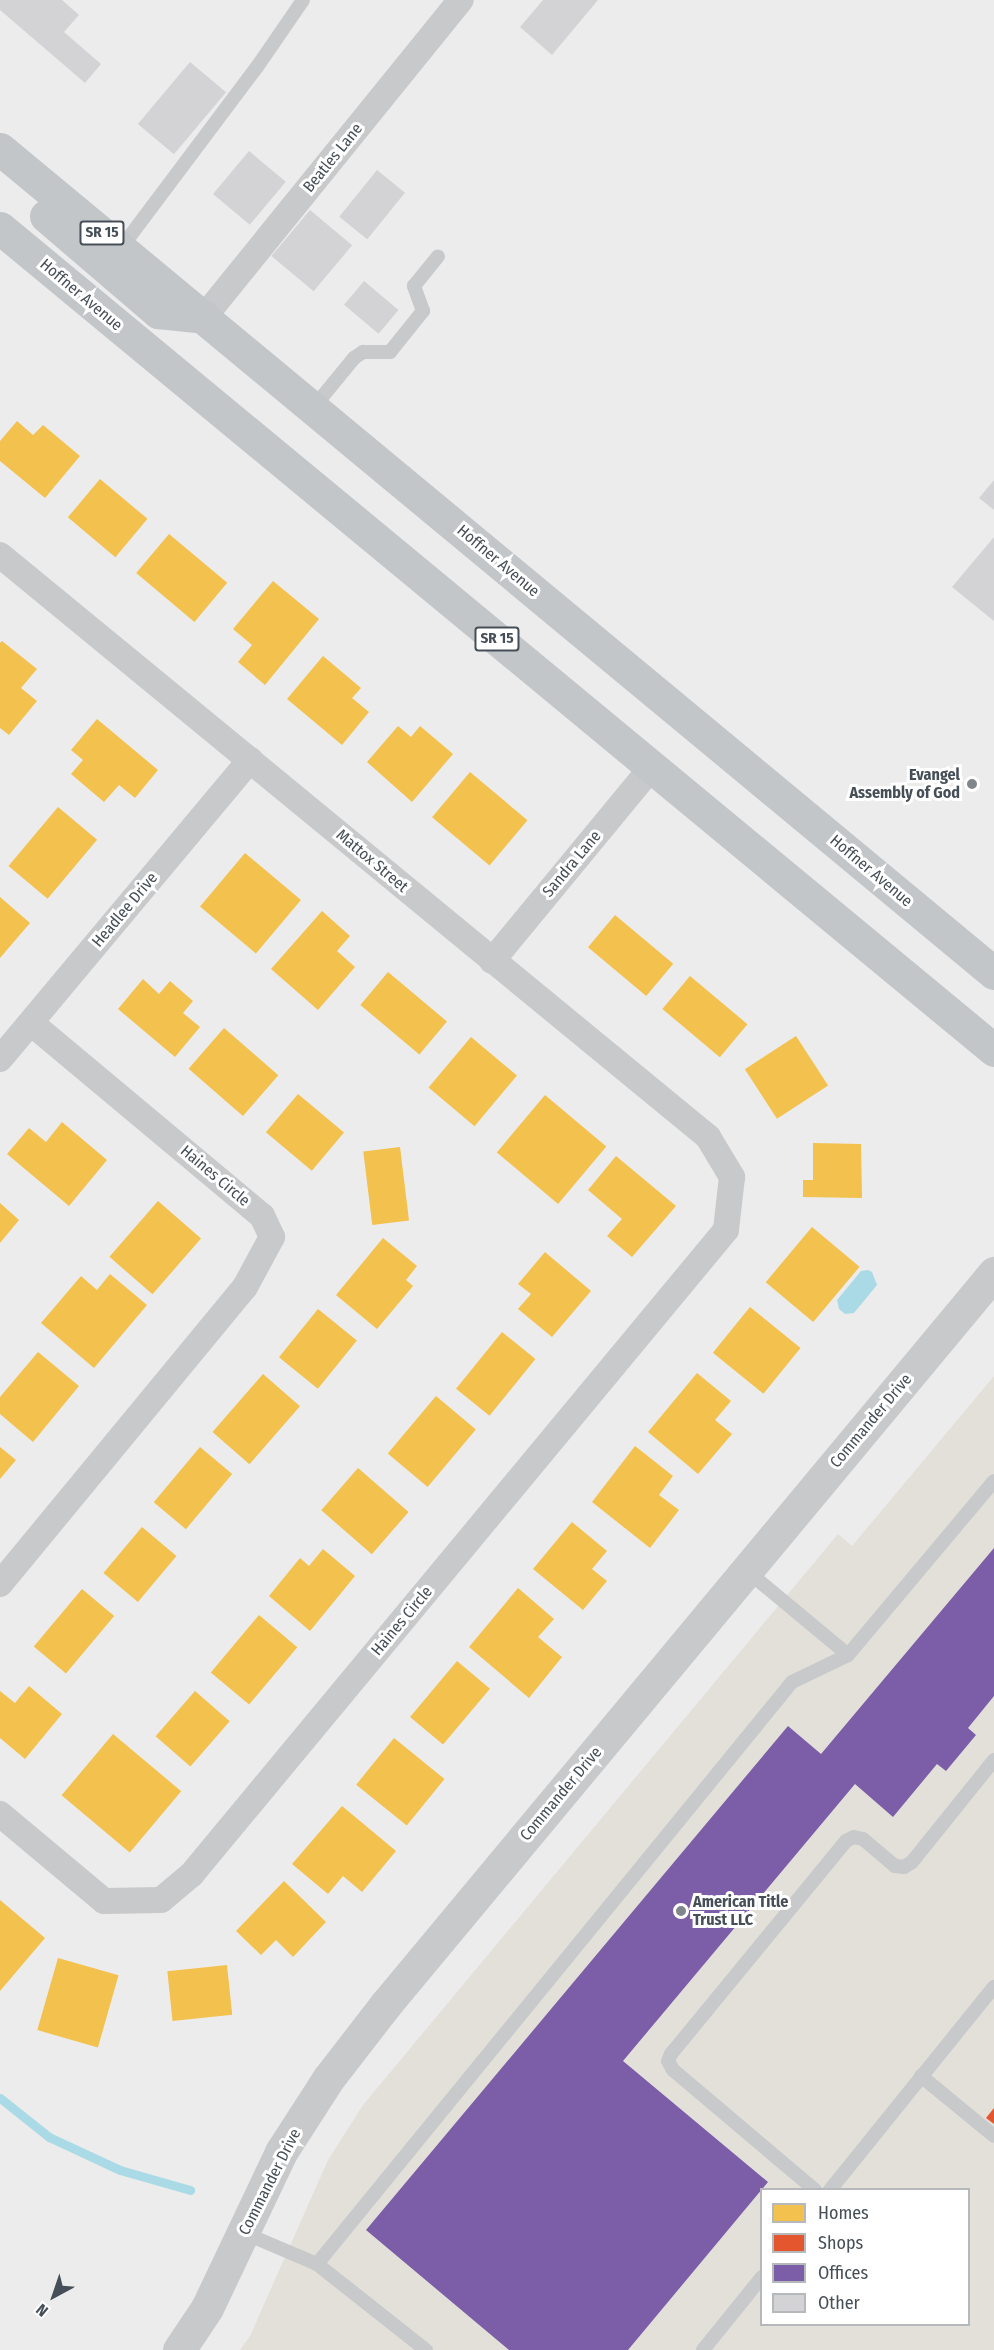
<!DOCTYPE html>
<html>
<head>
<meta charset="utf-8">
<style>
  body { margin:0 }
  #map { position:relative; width:994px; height:2350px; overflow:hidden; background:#edecec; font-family:"Fira Sans Condensed",sans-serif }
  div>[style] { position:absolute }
  .commercial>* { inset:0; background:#e3e0da }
  .water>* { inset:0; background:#aadae5 }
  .homes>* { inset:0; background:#f2c14e; transform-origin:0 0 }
  .shops>* { inset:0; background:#e4572e }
  .offices>* { inset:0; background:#7b5ea7 }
  .stream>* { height:9px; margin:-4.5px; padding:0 4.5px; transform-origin:4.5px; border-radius:4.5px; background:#aadae5 }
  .building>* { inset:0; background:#d3d3d5; transform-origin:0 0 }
  .service>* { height:14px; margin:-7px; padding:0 7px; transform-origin:7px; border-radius:7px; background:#c7c9cb }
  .minor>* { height:26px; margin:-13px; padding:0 13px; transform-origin:13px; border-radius:13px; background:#c7c9cb }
  .tertiary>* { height:33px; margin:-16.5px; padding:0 16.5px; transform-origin:16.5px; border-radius:16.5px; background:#c7c9cb }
  .primary>* { height:33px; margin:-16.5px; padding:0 16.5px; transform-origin:16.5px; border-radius:16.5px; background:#c2c6c9 }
  .dots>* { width:16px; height:16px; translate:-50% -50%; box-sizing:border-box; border:3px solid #fff; border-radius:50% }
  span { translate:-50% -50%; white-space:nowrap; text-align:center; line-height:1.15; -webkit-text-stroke:6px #fff; paint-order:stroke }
  .shield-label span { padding:2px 4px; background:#fff; border:2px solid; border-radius:4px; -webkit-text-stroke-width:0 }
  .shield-label { font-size:15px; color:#464f57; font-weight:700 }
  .street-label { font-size:16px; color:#464f57 }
  .poi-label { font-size:16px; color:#464f57; font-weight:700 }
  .right { translate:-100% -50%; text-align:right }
  .left { translate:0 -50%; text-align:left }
  .legend { position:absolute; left:760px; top:2188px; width:210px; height:138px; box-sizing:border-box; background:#fff; border:2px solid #b5b9bc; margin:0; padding:8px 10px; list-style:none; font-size:18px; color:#464f57 }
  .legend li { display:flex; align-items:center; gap:12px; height:30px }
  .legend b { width:30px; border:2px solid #b5b9bc }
  .north { position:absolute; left:24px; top:2266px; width:60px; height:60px; -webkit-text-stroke:4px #fff; paint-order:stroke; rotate:220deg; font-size:16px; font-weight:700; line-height:24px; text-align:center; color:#464f57 }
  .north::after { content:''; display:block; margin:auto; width:21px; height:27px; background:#464f57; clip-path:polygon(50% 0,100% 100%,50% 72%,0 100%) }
</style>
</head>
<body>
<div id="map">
  <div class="commercial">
    <div style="clip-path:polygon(evenodd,994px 1376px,994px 2350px,240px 2350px,250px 2336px,328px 2160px,363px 2105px,838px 1534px,852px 1546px,994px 1376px,762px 2190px,968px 2190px,968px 2324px,762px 2324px,762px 2190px)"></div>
  </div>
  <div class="water">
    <div style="clip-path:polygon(868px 1270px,872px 1272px,877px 1285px,854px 1313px,845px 1314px,839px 1309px,837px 1300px,861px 1271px)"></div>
  </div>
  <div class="homes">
    <div style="clip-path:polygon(17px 421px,33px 435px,43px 425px,80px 456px,45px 498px,0 461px,0 441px)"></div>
    <div style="left:100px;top:479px;width:62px;height:50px;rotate:40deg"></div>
    <div style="left:169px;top:534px;width:76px;height:51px;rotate:40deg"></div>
    <div style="clip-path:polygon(273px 581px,319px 619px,265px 685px,238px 662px,252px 645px,233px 629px)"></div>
    <div style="clip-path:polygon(2px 641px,37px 669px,21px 688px,37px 701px,9px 735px,0 728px,0 643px)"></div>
    <div style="clip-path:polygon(323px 656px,361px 688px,352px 698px,369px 712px,342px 745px,287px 699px)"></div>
    <div style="clip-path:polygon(97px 719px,158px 770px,135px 798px,119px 785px,104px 802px,71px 774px,83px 760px,71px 750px)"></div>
    <div style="clip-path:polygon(398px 726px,411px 737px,420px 726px,453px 754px,412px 802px,367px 762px)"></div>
    <div style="left:470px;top:772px;width:75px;height:59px;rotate:40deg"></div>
    <div style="left:58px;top:807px;width:51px;height:77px;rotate:40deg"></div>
    <div style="left:245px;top:853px;width:73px;height:70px;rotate:40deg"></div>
    <div style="clip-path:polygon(0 897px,30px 923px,0 958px)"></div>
    <div style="clip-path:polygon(322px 911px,350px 936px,337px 951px,355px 967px,318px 1010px,271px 969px)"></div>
    <div style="left:615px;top:915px;width:76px;height:42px;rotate:40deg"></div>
    <div style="left:388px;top:972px;width:77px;height:43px;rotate:40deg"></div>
    <div style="left:690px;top:976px;width:75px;height:43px;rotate:40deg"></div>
    <div style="clip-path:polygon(143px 979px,159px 994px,170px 981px,193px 1001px,183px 1013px,200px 1027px,175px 1057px,118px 1009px)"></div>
    <div style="left:224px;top:1028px;width:72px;height:54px;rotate:41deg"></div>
    <div style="left:796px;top:1036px;width:59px;height:61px;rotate:57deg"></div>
    <div style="left:471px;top:1037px;width:60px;height:66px;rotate:40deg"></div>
    <div style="left:298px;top:1094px;width:60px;height:50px;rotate:40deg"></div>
    <div style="left:545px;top:1095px;width:80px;height:75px;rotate:40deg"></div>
    <div style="clip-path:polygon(62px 1122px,107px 1160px,69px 1206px,7px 1154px,29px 1128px,46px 1142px)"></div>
    <div style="clip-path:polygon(813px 1143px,861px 1144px,862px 1198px,803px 1197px,803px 1180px,813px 1180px)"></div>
    <div style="left:400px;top:1147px;width:74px;height:37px;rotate:83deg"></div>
    <div style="clip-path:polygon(616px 1156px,676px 1206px,632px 1257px,607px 1236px,622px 1219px,588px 1190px)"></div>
    <div style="left:158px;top:1201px;width:57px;height:74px;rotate:41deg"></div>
    <div style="clip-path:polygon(0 1203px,19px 1220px,0 1243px)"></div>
    <div style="left:812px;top:1227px;width:62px;height:72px;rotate:40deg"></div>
    <div style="clip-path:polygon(383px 1238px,417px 1266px,406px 1280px,413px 1286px,377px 1329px,336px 1295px)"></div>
    <div style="clip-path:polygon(545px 1252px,591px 1291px,552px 1337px,518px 1309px,531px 1294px,518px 1284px)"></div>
    <div style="clip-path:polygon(110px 1274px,147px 1305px,94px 1368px,41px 1323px,81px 1276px,97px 1290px)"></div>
    <div style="left:750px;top:1307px;width:65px;height:59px;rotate:39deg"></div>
    <div style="left:318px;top:1309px;width:50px;height:62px;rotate:39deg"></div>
    <div style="left:502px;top:1332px;width:43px;height:73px;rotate:39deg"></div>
    <div style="clip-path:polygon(38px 1352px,79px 1386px,33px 1442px,0 1414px,0 1397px)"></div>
    <div style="clip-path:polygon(697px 1373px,731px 1401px,715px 1420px,732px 1434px,698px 1474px,648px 1432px)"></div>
    <div style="left:263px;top:1374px;width:49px;height:77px;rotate:41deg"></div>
    <div style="left:436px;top:1396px;width:52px;height:75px;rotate:40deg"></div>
    <div style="clip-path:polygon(635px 1446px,673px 1476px,659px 1495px,679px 1510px,650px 1548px,592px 1502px)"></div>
    <div style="clip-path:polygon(0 1447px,16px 1460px,0 1479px)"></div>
    <div style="left:200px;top:1447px;width:42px;height:72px;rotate:40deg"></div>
    <div style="left:358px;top:1468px;width:67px;height:56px;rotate:41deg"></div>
    <div style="clip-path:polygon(572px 1522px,607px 1551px,592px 1569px,607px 1581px,583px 1610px,533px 1569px)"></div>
    <div style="left:142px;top:1527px;width:45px;height:60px;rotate:40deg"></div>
    <div style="clip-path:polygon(323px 1549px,355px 1576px,310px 1631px,269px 1596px,300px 1558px,309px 1566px)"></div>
    <div style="clip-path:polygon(518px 1588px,554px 1619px,538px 1637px,562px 1657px,529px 1698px,469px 1647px)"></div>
    <div style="left:82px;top:1589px;width:42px;height:75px;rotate:40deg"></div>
    <div style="left:259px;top:1615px;width:50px;height:75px;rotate:40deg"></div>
    <div style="left:457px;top:1661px;width:43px;height:73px;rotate:40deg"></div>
    <div style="clip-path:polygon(29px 1686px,62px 1714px,25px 1759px,0 1738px,0 1691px,15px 1703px)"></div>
    <div style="left:195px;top:1691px;width:46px;height:60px;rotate:41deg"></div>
    <div style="left:113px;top:1734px;width:89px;height:80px;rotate:40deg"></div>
    <div style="left:394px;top:1738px;width:65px;height:60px;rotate:39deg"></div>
    <div style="clip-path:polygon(342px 1806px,396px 1851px,362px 1892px,343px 1876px,328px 1894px,292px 1864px)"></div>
    <div style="clip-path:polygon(284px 1881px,326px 1922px,293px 1957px,276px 1940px,261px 1955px,236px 1931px)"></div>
    <div style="clip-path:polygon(0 1900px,45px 1938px,0 1991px)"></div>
    <div style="left:58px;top:1958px;width:63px;height:75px;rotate:16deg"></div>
    <div style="left:227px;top:1965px;width:50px;height:60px;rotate:84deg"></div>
  </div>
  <div class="shops">
    <div style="clip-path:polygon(994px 2108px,994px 2124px,986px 2118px)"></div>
  </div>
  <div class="offices">
    <div style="clip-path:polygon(994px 1548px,994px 1696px,968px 1728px,976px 1735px,946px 1771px,937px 1764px,893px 1817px,855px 1784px,623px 2061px,768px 2182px,628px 2350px,509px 2350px,366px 2230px,788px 1726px,821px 1754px)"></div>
  </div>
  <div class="stream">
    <div style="left:0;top:2098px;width:63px;rotate:38.5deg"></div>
    <div style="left:49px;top:2137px;width:78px;rotate:24.9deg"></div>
    <div style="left:120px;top:2170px;width:73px;rotate:15.9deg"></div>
  </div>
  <div class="building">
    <div style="clip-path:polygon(0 0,62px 0,79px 15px,64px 32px,101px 64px,85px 83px,0 10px)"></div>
    <div style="clip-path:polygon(543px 0,598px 0,552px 55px,520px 27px)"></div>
    <div style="left:190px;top:62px;width:47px;height:81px;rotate:40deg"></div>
    <div style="left:249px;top:151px;width:48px;height:56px;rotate:40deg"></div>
    <div style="left:377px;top:170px;width:36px;height:60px;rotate:39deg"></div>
    <div style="left:310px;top:210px;width:55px;height:60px;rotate:40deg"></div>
    <div style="left:364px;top:281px;width:45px;height:31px;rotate:40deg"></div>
    <div style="clip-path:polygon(994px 480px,994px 510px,979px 498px)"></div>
    <div style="clip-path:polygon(994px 537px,994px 621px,952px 587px)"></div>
  </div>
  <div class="service">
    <div style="left:121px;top:248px;width:226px;rotate:-53.1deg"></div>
    <div style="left:257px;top:67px;width:81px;rotate:-55.5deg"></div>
    <div style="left:313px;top:408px;width:65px;rotate:-50.6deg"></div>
    <div style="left:354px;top:358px;width:11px;rotate:-34deg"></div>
    <div style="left:363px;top:352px;width:27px"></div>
    <div style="left:390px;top:352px;width:53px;rotate:-51.2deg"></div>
    <div style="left:423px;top:311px;width:27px;rotate:-110deg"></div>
    <div style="left:414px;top:286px;width:38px;rotate:-51deg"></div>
    <div style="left:747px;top:1571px;width:131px;rotate:39.7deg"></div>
    <div style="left:921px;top:2076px;width:94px;rotate:39.4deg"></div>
    <div style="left:815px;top:2190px;width:186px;rotate:-139.8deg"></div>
    <div style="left:673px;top:2070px;width:10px;rotate:-119deg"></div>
    <div style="left:668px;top:2061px;width:8px;rotate:-67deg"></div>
    <div style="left:671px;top:2054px;width:276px;rotate:-50.6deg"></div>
    <div style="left:846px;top:1841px;width:9px;rotate:-27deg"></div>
    <div style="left:854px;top:1837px;width:9px;rotate:13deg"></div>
    <div style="left:863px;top:1839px;width:42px;rotate:40.2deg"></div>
    <div style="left:895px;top:1866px;width:9px;rotate:6deg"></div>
    <div style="left:904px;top:1867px;width:9px;rotate:-32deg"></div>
    <div style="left:912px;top:1862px;width:131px;rotate:-51.2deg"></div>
    <div style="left:830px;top:2190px;width:261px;rotate:-51.1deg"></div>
    <div style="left:244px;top:2233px;width:79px;rotate:23deg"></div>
    <div style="left:317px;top:2264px;width:139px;rotate:38.3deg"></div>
    <div style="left:317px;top:2264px;width:751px;rotate:-50.78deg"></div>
    <div style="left:792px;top:1682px;width:62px;rotate:-25.7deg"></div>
    <div style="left:848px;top:1655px;width:227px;rotate:-50deg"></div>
    <div style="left:703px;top:2350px;width:94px;rotate:-51.1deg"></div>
  </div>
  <div class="minor">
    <div style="left:204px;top:317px;width:408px;rotate:-51deg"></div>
    <div style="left:0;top:555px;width:917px;rotate:39.42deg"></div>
    <div style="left:708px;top:1137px;width:47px;rotate:59deg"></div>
    <div style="left:732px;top:1177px;width:53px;rotate:96.5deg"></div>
    <div style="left:726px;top:1230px;width:837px;rotate:129.67deg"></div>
    <div style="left:192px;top:1874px;width:40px;rotate:140deg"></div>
    <div style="left:161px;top:1900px;width:57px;rotate:179deg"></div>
    <div style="left:104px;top:1901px;width:136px;rotate:-140.1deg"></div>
    <div style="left:492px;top:961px;width:251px;rotate:-50.5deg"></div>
    <div style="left:0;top:1059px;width:390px;rotate:-50.1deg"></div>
    <div style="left:0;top:1584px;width:385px;rotate:-50.5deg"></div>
    <div style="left:245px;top:1287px;width:57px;rotate:-61.6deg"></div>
    <div style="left:272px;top:1237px;width:23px;rotate:-115deg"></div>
    <div style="left:262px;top:1216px;width:301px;rotate:-140.1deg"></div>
  </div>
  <div class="tertiary">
    <div style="left:179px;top:2350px;width:50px;rotate:-56.3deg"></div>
    <div style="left:207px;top:2308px;width:173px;rotate:-64.6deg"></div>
    <div style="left:281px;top:2152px;width:87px;rotate:-57.2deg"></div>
    <div style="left:328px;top:2079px;width:95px;rotate:-52.3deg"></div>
    <div style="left:386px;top:2004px;width:951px;rotate:-50.25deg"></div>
  </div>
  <div class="primary">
    <div style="left:0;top:149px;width:1291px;rotate:39.66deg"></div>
    <div style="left:46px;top:216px;width:148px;rotate:40.6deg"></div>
    <div style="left:158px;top:312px;width:46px;rotate:6.2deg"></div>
    <div style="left:0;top:228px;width:1290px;rotate:39.59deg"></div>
  </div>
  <div class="dots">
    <div style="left:972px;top:784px;background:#80868b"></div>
    <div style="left:681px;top:1911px;background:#80868b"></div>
  </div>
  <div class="shield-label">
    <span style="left:102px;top:233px">SR 15</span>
    <span style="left:497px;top:639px">SR 15</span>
  </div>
  <div class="street-label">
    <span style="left:333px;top:158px;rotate:-51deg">Beatles Lane</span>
    <span style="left:81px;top:295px;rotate:40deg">Hoffner Avenue</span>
    <span style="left:498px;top:561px;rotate:40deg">Hoffner Avenue</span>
    <span style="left:372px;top:861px;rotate:40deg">Mattox Street</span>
    <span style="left:572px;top:864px;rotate:-50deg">Sandra Lane</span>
    <span style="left:871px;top:871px;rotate:40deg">Hoffner Avenue</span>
    <span style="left:125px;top:910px;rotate:-50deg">Headlee Drive</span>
    <span style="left:215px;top:1176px;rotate:40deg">Haines Circle</span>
    <span style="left:871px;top:1421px;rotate:-50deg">Commander Drive</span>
    <span style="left:402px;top:1621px;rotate:-50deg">Haines Circle</span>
    <span style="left:561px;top:1794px;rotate:-50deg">Commander Drive</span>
    <span style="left:270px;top:2182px;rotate:-63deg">Commander Drive</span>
  </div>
  <div class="poi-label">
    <span class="right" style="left:960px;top:784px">Evangel<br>Assembly of God</span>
    <span class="left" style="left:693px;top:1911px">American Title<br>Trust LLC</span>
  </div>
  <ul class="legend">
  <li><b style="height:16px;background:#f2c14e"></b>Homes</li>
  <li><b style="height:16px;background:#e4572e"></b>Shops</li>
  <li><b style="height:16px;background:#7b5ea7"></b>Offices</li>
  <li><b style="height:16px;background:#d3d3d5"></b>Other</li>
  </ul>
  <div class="north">N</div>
</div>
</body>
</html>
